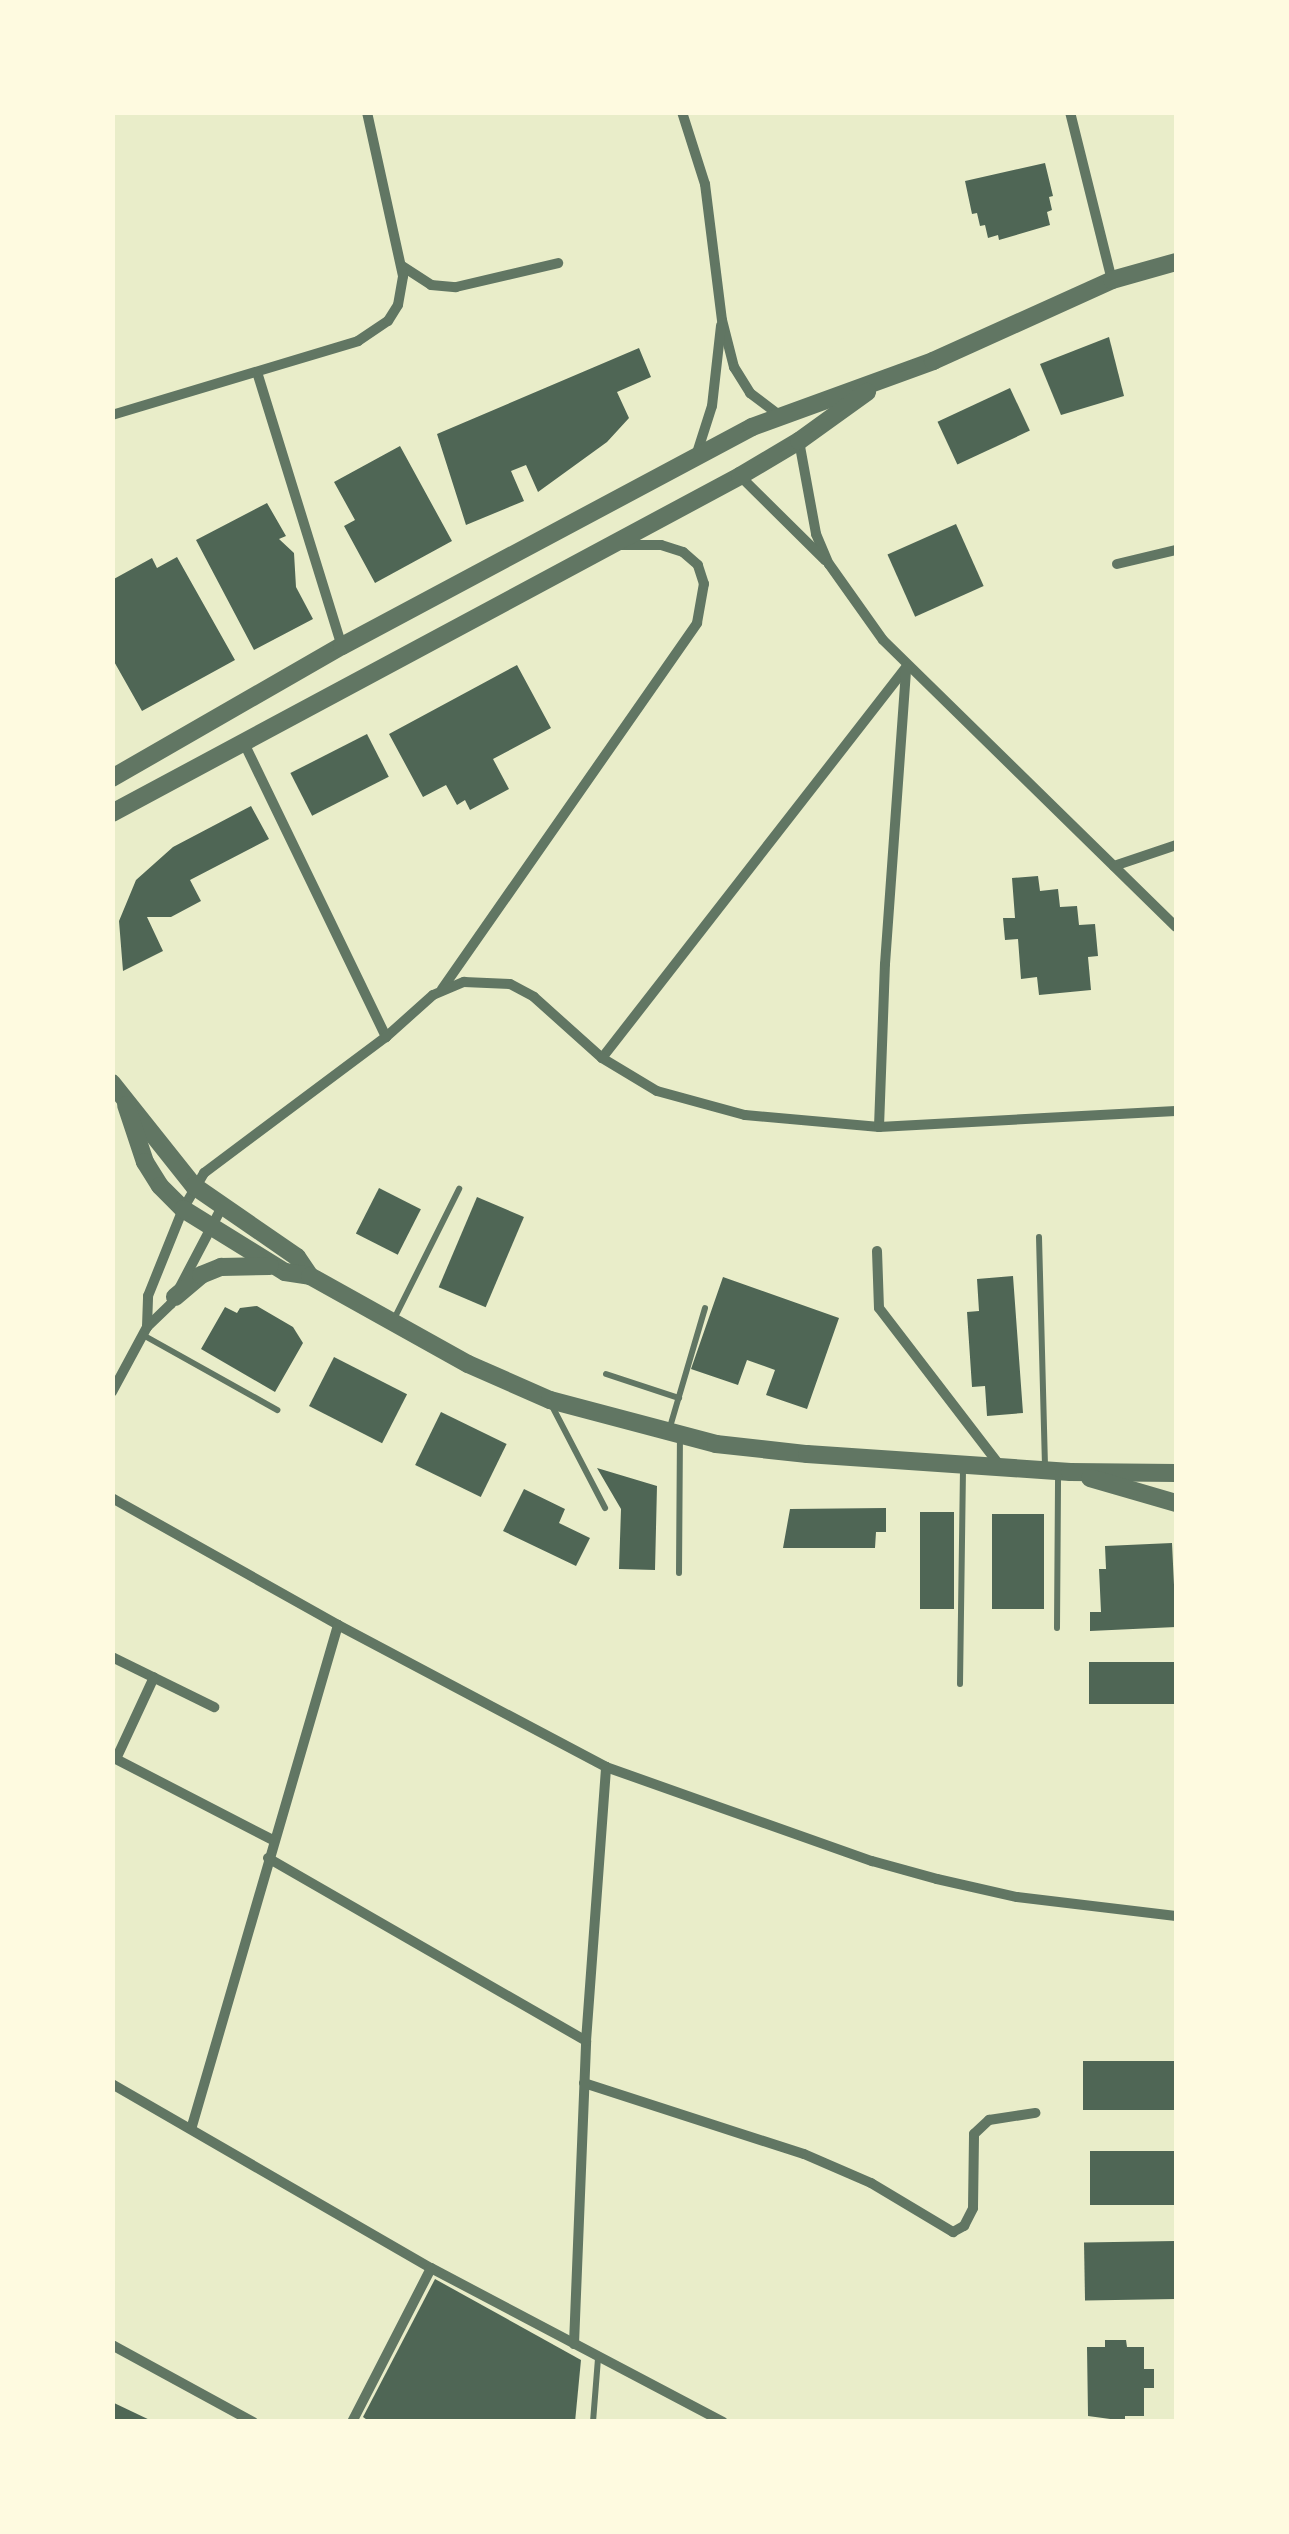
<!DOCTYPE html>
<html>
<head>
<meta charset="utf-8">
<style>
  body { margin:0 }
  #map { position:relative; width:1289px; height:2534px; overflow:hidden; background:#e9edc9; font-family:"Alegreya Sans",sans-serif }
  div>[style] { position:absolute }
  .building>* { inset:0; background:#4f6655; transform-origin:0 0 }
  .service>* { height:6px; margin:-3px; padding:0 3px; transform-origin:3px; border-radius:3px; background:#617663 }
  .minor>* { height:10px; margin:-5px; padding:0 5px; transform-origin:5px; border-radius:5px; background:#617663 }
  .tertiary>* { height:18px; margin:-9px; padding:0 9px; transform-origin:9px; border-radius:9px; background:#617663 }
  span { translate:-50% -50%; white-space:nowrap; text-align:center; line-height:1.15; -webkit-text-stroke:10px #fefae0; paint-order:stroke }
  .frame { position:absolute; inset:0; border:115px solid #fefae0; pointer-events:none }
</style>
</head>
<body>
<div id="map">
  <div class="building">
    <div style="clip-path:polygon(1045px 163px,1053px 196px,1049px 197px,1052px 210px,1047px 212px,1050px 225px,999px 240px,998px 235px,988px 238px,985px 225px,980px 226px,977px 213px,972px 214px,965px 181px)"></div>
    <div style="clip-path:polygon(1109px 337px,1124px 396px,1061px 415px,1040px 364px)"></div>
    <div style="clip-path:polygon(639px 348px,651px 377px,617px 392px,629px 418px,607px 442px,538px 492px,526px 465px,511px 471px,524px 501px,466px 525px,437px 434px)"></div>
    <div style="left:1010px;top:388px;width:47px;height:80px;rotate:65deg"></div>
    <div style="clip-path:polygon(400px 446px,452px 541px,375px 583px,344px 526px,355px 520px,334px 482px)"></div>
    <div style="clip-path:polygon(267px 503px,286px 536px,279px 539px,294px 553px,296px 587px,313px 619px,254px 650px,196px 540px)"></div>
    <div style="left:956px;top:524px;width:68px;height:75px;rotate:66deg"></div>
    <div style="clip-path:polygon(177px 557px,235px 660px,142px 711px,112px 658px,112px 580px,152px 558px,157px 568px)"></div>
    <div style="clip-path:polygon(517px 665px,551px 728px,493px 759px,509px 789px,470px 810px,465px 800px,457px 805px,446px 785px,423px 797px,389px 734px)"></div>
    <div style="left:367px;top:734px;width:48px;height:86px;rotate:63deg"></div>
    <div style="clip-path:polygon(251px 806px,269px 839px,190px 880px,201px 901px,171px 917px,147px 917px,163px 951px,123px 971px,119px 921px,136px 880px,173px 847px)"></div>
    <div style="clip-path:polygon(1038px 876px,1040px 891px,1058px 889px,1060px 907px,1077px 906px,1079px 925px,1095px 924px,1098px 956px,1088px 957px,1091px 990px,1039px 995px,1037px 977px,1021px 979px,1018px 939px,1005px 940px,1003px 918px,1015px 918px,1012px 878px)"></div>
    <div style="left:379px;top:1188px;width:47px;height:51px;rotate:27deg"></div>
    <div style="left:477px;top:1197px;width:51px;height:98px;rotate:23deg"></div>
    <div style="clip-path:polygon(1013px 1276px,1023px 1413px,987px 1416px,985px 1386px,972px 1387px,967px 1312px,979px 1311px,977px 1279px)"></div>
    <div style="clip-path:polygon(723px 1277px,839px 1318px,807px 1409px,766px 1395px,775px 1370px,747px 1360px,738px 1385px,691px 1369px)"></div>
    <div style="clip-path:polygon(257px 1306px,293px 1327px,303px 1343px,275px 1392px,201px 1349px,225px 1307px,237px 1313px,240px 1308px)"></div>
    <div style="left:334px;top:1357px;width:82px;height:55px;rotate:27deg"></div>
    <div style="left:441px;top:1412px;width:73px;height:59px;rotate:26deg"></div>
    <div style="clip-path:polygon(597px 1468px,657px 1486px,655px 1570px,619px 1569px,621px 1509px)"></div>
    <div style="clip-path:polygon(524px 1489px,565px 1509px,559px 1523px,590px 1538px,576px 1566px,503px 1531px)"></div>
    <div style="clip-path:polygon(886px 1508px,886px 1532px,876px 1532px,875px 1548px,783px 1548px,790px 1509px)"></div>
    <div style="left:920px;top:1512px;width:34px;height:97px"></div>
    <div style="left:992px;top:1514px;width:52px;height:95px"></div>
    <div style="clip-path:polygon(1172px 1543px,1176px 1627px,1090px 1631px,1090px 1612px,1101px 1612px,1099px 1569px,1106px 1569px,1105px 1546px)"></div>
    <div style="left:1176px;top:1662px;width:42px;height:87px;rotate:90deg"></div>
    <div style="left:1176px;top:2061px;width:49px;height:93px;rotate:90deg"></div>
    <div style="left:1176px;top:2151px;width:54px;height:86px;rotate:90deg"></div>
    <div style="left:1175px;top:2241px;width:58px;height:91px;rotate:89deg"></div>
    <div style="clip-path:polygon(435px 2279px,581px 2360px,575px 2422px,370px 2422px,363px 2417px)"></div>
    <div style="clip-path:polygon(1105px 2340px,1126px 2340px,1127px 2347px,1144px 2347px,1144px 2369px,1154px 2369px,1154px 2388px,1144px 2388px,1144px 2416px,1125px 2416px,1125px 2421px,1088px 2416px,1087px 2347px,1105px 2347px)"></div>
    <div style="clip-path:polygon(112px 2402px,154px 2422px,112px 2422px)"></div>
  </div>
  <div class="service">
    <div style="left:1039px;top:1237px;width:229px;rotate:88.5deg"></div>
    <div style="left:393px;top:1321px;width:148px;rotate:-63.4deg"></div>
    <div style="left:143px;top:1335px;width:154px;rotate:29.2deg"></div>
    <div style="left:606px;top:1374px;width:77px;rotate:18.2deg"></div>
    <div style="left:552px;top:1406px;width:115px;rotate:62.5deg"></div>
    <div style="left:670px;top:1427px;width:124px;rotate:-73.6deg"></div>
    <div style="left:679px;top:1573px;width:136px;rotate:-89.6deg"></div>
    <div style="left:1057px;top:1628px;width:155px;rotate:-89.6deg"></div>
    <div style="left:960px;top:1684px;width:219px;rotate:-89.2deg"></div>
    <div style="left:593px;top:2422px;width:63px;rotate:-85.5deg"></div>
  </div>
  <div class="minor">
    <div style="left:682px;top:112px;width:76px;rotate:72.3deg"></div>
    <div style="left:705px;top:184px;width:137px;rotate:82.9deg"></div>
    <div style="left:722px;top:320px;width:49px;rotate:75.7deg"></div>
    <div style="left:734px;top:367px;width:31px;rotate:58deg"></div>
    <div style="left:750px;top:393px;width:38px;rotate:37deg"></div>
    <div style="left:1070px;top:112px;width:173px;rotate:76deg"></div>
    <div style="left:402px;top:266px;width:35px;rotate:33deg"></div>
    <div style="left:431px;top:285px;width:25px;rotate:5deg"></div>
    <div style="left:456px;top:287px;width:105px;rotate:-13.2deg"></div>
    <div style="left:257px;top:372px;width:287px;rotate:72.8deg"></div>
    <div style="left:112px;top:415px;width:257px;rotate:-16.7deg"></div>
    <div style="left:358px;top:341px;width:36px;rotate:-34deg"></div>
    <div style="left:388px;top:321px;width:19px;rotate:-58deg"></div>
    <div style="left:398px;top:305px;width:29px;rotate:-80deg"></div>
    <div style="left:403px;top:276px;width:168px;rotate:-102.4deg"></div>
    <div style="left:799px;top:441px;width:95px;rotate:79.6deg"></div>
    <div style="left:816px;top:534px;width:33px;rotate:67deg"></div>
    <div style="left:829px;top:564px;width:93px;rotate:54.6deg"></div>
    <div style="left:883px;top:640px;width:410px;rotate:44.4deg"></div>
    <div style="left:696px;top:456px;width:52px;rotate:-72.3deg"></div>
    <div style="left:712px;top:406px;width:81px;rotate:-83.6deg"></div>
    <div style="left:740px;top:476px;width:120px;rotate:44.7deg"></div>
    <div style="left:1117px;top:564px;width:61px;rotate:-13.3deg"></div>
    <div style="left:243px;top:741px;width:329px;rotate:64.2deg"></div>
    <div style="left:1114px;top:866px;width:65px;rotate:-18.7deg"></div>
    <div style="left:442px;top:989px;width:446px;rotate:-55.1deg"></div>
    <div style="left:697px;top:623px;width:40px;rotate:-80deg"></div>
    <div style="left:704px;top:584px;width:20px;rotate:-108deg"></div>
    <div style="left:698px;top:565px;width:20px;rotate:-139deg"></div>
    <div style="left:683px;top:552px;width:23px;rotate:-162deg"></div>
    <div style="left:661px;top:545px;width:44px;rotate:180deg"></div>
    <div style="left:602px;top:1058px;width:494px;rotate:-52.1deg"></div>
    <div style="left:879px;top:1127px;width:163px;rotate:-87.9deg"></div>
    <div style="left:885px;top:964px;width:297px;rotate:-85.9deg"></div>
    <div style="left:877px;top:1251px;width:57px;rotate:88deg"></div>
    <div style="left:879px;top:1308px;width:200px;rotate:52.5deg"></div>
    <div style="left:147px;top:1327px;width:31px;rotate:-88deg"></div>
    <div style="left:148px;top:1296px;width:94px;rotate:-68.1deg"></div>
    <div style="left:183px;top:1209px;width:42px;rotate:-59.7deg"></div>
    <div style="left:204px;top:1173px;width:227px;rotate:-36.8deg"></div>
    <div style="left:386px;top:1037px;width:63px;rotate:-41.8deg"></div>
    <div style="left:433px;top:995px;width:34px;rotate:-23deg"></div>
    <div style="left:464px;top:982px;width:46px;rotate:2.5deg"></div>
    <div style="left:510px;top:984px;width:27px;rotate:28deg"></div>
    <div style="left:534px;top:997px;width:91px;rotate:41.9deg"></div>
    <div style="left:602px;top:1058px;width:64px;rotate:31deg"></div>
    <div style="left:657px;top:1091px;width:91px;rotate:15.3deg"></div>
    <div style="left:745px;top:1115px;width:135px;rotate:5.1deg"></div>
    <div style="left:879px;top:1127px;width:297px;rotate:-3.1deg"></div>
    <div style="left:112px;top:1392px;width:74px;rotate:-61.7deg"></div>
    <div style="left:147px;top:1327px;width:33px;rotate:-44deg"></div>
    <div style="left:171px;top:1304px;width:110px;rotate:-62.3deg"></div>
    <div style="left:112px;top:1498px;width:259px;rotate:29.3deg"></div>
    <div style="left:338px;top:1625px;width:303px;rotate:27.9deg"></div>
    <div style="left:606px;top:1767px;width:282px;rotate:19.5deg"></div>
    <div style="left:872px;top:1861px;width:67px;rotate:15.5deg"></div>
    <div style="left:937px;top:1879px;width:82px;rotate:12.7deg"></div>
    <div style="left:1017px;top:1897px;width:160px;rotate:6.8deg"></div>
    <div style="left:112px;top:1657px;width:114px;rotate:26.1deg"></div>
    <div style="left:112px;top:1757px;width:181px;rotate:27.3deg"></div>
    <div style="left:116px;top:1759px;width:90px;rotate:-65.1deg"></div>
    <div style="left:268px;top:1858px;width:367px;rotate:29.9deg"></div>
    <div style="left:584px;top:2083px;width:231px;rotate:17.9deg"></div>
    <div style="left:804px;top:2154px;width:73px;rotate:23.4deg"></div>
    <div style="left:871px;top:2183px;width:96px;rotate:30.9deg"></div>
    <div style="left:953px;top:2232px;width:13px;rotate:-29deg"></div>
    <div style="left:964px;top:2226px;width:20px;rotate:-63deg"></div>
    <div style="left:973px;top:2208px;width:74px;rotate:-89.2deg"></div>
    <div style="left:974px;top:2134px;width:21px;rotate:-43deg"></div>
    <div style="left:989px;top:2120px;width:47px;rotate:-8.7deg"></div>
    <div style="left:112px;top:2084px;width:368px;rotate:30deg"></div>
    <div style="left:431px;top:2268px;width:330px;rotate:27.8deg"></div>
    <div style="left:192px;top:2126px;width:522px;rotate:-73.75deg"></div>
    <div style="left:574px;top:2344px;width:303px;rotate:-87.7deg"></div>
    <div style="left:586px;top:2041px;width:275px;rotate:-85.8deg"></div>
    <div style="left:112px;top:2345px;width:161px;rotate:28.6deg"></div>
    <div style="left:352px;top:2422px;width:173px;rotate:-62.8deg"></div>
  </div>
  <div class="tertiary">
    <div style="left:112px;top:778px;width:265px;rotate:-29.9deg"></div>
    <div style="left:342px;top:646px;width:465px;rotate:-28.1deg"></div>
    <div style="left:752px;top:427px;width:193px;rotate:-20deg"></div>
    <div style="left:933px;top:361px;width:196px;rotate:-24.3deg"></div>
    <div style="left:1112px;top:280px;width:66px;rotate:-15.7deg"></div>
    <div style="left:112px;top:813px;width:713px;rotate:-28.22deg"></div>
    <div style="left:740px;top:476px;width:69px;rotate:-30.7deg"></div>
    <div style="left:799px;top:441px;width:84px;rotate:-35.8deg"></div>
    <div style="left:112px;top:1083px;width:132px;rotate:51.5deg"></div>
    <div style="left:194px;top:1186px;width:125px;rotate:34.6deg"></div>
    <div style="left:297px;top:1257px;width:23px;rotate:56deg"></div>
    <div style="left:126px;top:1105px;width:60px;rotate:71.6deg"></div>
    <div style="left:145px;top:1162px;width:28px;rotate:58deg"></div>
    <div style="left:160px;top:1186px;width:33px;rotate:45deg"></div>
    <div style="left:183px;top:1209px;width:120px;rotate:31.7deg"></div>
    <div style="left:285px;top:1272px;width:25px;rotate:9deg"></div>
    <div style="left:310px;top:1276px;width:181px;rotate:29.1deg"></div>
    <div style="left:468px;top:1364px;width:90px;rotate:23.7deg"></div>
    <div style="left:550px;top:1400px;width:172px;rotate:14.8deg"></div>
    <div style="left:716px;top:1444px;width:92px;rotate:6.3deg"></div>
    <div style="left:807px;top:1454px;width:264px;rotate:3.9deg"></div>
    <div style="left:1070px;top:1472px;width:106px;rotate:0.5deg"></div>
    <div style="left:175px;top:1297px;width:34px;rotate:-40deg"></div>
    <div style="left:201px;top:1275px;width:22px;rotate:-22deg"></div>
    <div style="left:221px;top:1267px;width:49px;rotate:-1.2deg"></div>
    <div style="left:1090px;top:1478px;width:90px;rotate:16.2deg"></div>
  </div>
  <div class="frame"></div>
</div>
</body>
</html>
